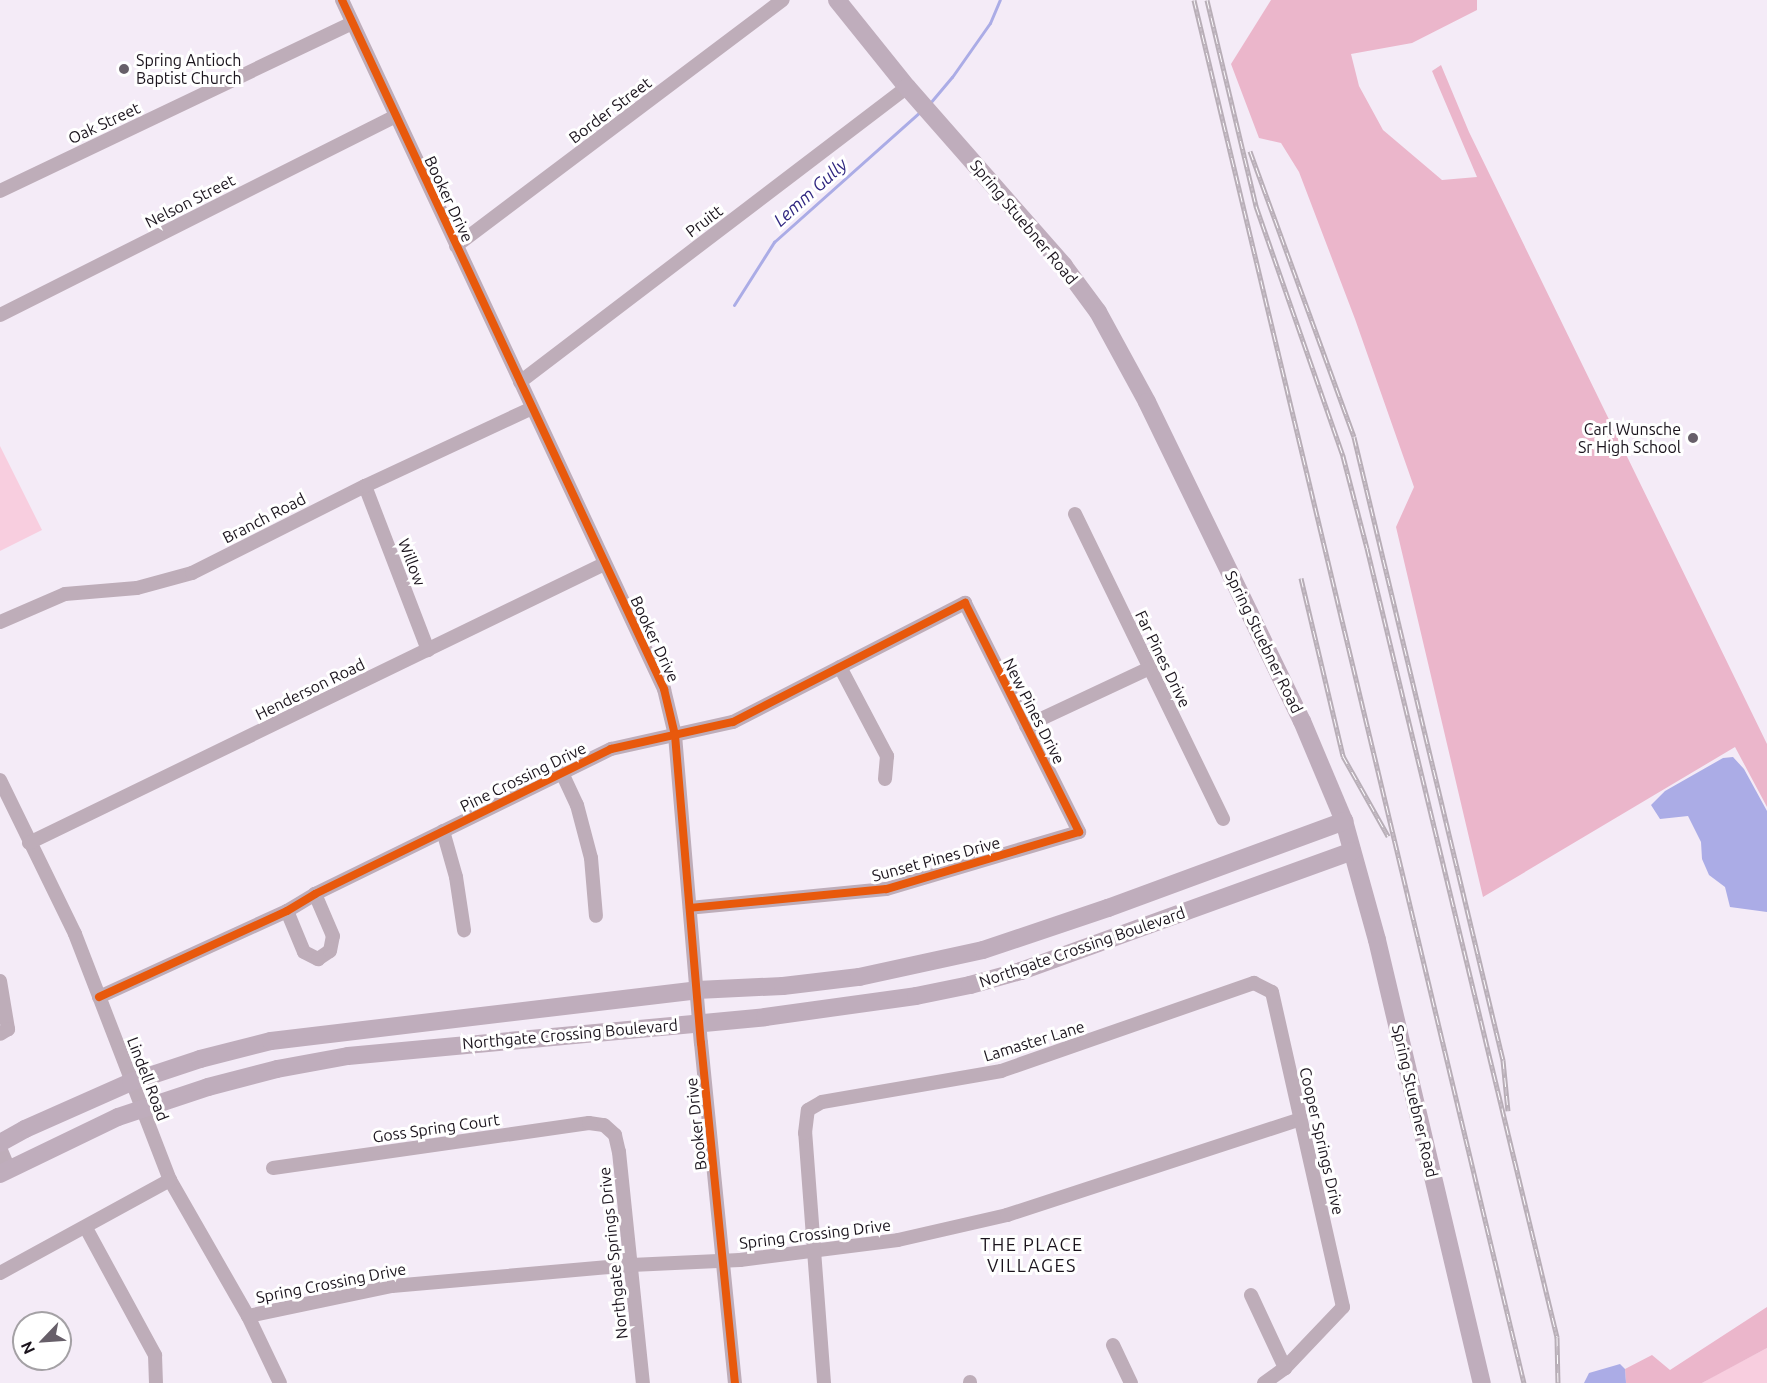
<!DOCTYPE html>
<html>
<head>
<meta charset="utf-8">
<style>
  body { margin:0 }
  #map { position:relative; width:1767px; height:1383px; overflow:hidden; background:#f4ebf7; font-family:Ubuntu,sans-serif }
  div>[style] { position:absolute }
  .green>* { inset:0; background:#f8cedf }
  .forest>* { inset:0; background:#ebb6cb }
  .water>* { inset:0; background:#abace6 }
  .stream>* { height:3px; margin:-1.5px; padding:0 1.5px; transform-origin:1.5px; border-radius:1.5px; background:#abace6 }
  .minor>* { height:14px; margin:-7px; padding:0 7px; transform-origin:7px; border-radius:7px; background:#beadb9 }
  .major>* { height:18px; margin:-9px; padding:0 9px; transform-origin:9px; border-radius:9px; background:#bfadbc }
  .rail>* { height:5px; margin-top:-2.5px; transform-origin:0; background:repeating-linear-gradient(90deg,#fff 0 9px,#b8aeb7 0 18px); box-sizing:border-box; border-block:2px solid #b8aeb7 }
  .cycleway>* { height:8px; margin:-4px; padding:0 4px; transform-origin:4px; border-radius:4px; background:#e8590c }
  .dots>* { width:16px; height:16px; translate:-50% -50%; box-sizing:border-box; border:3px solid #fff; border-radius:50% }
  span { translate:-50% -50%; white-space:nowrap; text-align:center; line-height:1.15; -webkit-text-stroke:6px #fff; paint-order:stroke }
  .poi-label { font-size:16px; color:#1b141d }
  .left { translate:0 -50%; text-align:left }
  .right { translate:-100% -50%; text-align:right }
  .street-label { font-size:16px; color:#1b141d }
  .water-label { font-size:18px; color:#302780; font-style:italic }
  .neighbourhood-label { font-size:18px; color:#1b141d; letter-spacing:1.5px }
  .north { position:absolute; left:12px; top:1311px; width:60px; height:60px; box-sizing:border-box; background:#fff; border:2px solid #a4a1a5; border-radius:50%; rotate:245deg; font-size:16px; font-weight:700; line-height:24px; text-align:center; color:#1b141d }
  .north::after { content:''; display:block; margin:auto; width:21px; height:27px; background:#675f69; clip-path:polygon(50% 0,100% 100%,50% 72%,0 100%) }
</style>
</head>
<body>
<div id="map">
  <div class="green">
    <div style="clip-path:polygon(0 446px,42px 530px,0 551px)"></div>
    <div style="clip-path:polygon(1767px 1348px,1767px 1383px,1702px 1383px,1716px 1375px)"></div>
  </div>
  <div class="forest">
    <div style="clip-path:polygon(1271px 0,1477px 0,1477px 10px,1412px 43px,1351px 54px,1359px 86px,1383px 130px,1442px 180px,1477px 177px,1432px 71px,1441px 65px,1469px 132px,1767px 744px,1767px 807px,1735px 747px,1483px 897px,1396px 527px,1414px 487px,1355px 319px,1299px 172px,1281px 143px,1259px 138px,1231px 64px)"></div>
    <div style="clip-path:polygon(1767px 1307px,1767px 1348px,1702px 1383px,1626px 1383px,1625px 1369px,1652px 1355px,1670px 1370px)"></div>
  </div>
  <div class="water">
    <div style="clip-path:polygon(1733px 757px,1744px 769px,1767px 811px,1767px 912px,1730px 907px,1725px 887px,1709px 875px,1702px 859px,1701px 842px,1688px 816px,1660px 819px,1651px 805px,1665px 791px,1723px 758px)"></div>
    <div style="clip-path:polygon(1620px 1364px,1625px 1369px,1626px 1383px,1584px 1383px,1589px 1373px)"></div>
  </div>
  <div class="stream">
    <div style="left:930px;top:103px;width:34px;rotate:-50deg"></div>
    <div style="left:952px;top:77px;width:66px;rotate:-54.9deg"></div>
    <div style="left:990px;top:23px;width:25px;rotate:-67deg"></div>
    <div style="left:734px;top:305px;width:75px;rotate:-57.6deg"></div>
    <div style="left:774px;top:242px;width:194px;rotate:-41.7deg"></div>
  </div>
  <div class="minor">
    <div style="left:342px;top:0;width:761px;rotate:64.95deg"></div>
    <div style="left:664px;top:689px;width:47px;rotate:76.6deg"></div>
    <div style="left:675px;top:735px;width:309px;rotate:85.2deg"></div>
    <div style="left:701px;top:1043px;width:342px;rotate:84.3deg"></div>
    <div style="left:0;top:191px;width:390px;rotate:-25.5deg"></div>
    <div style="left:456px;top:246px;width:409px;rotate:-37deg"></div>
    <div style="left:0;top:315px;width:442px;rotate:-26.7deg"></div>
    <div style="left:520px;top:382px;width:487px;rotate:-37.3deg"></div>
    <div style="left:365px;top:486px;width:176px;rotate:69deg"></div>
    <div style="left:1075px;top:514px;width:339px;rotate:64.1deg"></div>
    <div style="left:0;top:622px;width:71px;rotate:-23.3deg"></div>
    <div style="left:65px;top:594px;width:72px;rotate:-4.8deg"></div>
    <div style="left:137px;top:588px;width:57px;rotate:-15.3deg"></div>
    <div style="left:192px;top:573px;width:194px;rotate:-26.7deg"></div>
    <div style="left:365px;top:486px;width:184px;rotate:-25deg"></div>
    <div style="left:840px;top:667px;width:101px;rotate:62.2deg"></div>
    <div style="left:887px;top:756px;width:23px;rotate:95deg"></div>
    <div style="left:1026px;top:726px;width:137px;rotate:-25.1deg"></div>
    <div style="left:562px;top:773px;width:35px;rotate:65deg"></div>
    <div style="left:577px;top:805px;width:55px;rotate:75.2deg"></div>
    <div style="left:591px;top:858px;width:58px;rotate:85.1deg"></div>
    <div style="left:0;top:780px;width:171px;rotate:64deg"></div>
    <div style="left:75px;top:934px;width:264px;rotate:68.9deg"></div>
    <div style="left:170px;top:1180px;width:157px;rotate:60.2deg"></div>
    <div style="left:248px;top:1316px;width:74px;rotate:64.5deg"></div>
    <div style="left:443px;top:831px;width:48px;rotate:74.2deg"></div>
    <div style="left:456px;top:877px;width:54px;rotate:81.4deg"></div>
    <div style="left:29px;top:843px;width:639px;rotate:-25.88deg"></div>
    <div style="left:287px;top:911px;width:44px;rotate:67.5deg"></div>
    <div style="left:304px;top:952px;width:16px;rotate:27deg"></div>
    <div style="left:318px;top:959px;width:14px;rotate:-34deg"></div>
    <div style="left:330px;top:951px;width:15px;rotate:-79deg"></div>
    <div style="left:333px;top:936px;width:46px;rotate:-113.2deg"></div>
    <div style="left:0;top:981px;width:49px;rotate:80.5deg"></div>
    <div style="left:8px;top:1029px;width:9px;rotate:148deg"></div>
    <div style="left:99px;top:997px;width:207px;rotate:-24.6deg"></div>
    <div style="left:287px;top:911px;width:33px;rotate:-31deg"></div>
    <div style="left:315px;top:894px;width:330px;rotate:-26.1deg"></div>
    <div style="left:611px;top:749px;width:125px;rotate:-12.5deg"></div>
    <div style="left:733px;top:722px;width:261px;rotate:-27.2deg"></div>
    <div style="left:965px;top:603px;width:256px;rotate:63.5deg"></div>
    <div style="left:1079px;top:832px;width:201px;rotate:163.5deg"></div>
    <div style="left:886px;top:889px;width:197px;rotate:174.5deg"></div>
    <div style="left:0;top:1148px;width:23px;rotate:67deg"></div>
    <div style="left:273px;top:1168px;width:319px;rotate:-8.1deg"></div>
    <div style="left:589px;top:1123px;width:15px;rotate:8deg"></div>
    <div style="left:604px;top:1125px;width:15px;rotate:42deg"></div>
    <div style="left:615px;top:1135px;width:17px;rotate:77deg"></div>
    <div style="left:619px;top:1152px;width:232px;rotate:84.1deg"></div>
    <div style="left:86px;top:1228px;width:145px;rotate:61.5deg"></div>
    <div style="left:155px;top:1355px;width:28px;rotate:88deg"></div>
    <div style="left:0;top:1273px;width:194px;rotate:-28.7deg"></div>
    <div style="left:1251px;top:1295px;width:81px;rotate:65deg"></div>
    <div style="left:248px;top:1316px;width:147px;rotate:-11.8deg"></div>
    <div style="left:392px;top:1286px;width:240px;rotate:-5deg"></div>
    <div style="left:631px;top:1265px;width:109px;rotate:-2.6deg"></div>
    <div style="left:740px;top:1260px;width:159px;rotate:-7.2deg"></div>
    <div style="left:898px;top:1240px;width:112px;rotate:-12.9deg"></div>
    <div style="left:1007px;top:1215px;width:308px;rotate:-18.1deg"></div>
    <div style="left:1113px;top:1345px;width:42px;rotate:64.7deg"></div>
    <div style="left:970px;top:1382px;width:1px;rotate:90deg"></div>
    <div style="left:824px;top:1383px;width:251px;rotate:-94.3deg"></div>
    <div style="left:805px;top:1133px;width:23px;rotate:-83deg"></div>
    <div style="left:808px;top:1110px;width:16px;rotate:-30deg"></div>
    <div style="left:822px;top:1102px;width:182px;rotate:-9.8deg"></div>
    <div style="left:1001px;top:1071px;width:268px;rotate:-19.2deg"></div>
    <div style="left:1254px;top:983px;width:20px;rotate:27deg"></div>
    <div style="left:1272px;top:992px;width:323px;rotate:77.3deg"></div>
    <div style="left:1343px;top:1307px;width:84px;rotate:133.6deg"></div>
    <div style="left:1285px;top:1368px;width:26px;rotate:144deg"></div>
  </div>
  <div class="major">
    <div style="left:837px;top:0;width:112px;rotate:51.2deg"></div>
    <div style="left:907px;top:87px;width:238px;rotate:48.7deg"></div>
    <div style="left:1064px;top:266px;width:57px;rotate:53.5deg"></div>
    <div style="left:1098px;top:312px;width:102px;rotate:61.4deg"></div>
    <div style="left:1147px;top:402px;width:355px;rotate:64.1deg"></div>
    <div style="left:1302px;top:721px;width:108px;rotate:67.2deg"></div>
    <div style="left:1344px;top:821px;width:123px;rotate:74.5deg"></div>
    <div style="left:1377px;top:940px;width:455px;rotate:76.7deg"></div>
    <div style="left:0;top:1143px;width:29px;rotate:-29deg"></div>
    <div style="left:25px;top:1129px;width:116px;rotate:-23.9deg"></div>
    <div style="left:131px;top:1082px;width:73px;rotate:-18.4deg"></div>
    <div style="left:200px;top:1059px;width:73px;rotate:-14.2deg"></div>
    <div style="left:271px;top:1041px;width:429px;rotate:-6.8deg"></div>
    <div style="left:697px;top:990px;width:86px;rotate:-2.7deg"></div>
    <div style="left:783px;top:986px;width:77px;rotate:-6.8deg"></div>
    <div style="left:859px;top:977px;width:127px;rotate:-12.3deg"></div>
    <div style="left:983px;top:950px;width:132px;rotate:-18.6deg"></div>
    <div style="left:1108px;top:908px;width:252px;rotate:-20.2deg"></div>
    <div style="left:0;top:1174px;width:131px;rotate:-25.8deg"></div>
    <div style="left:118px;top:1117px;width:95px;rotate:-18.4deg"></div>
    <div style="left:208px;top:1087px;width:71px;rotate:-14.6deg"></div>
    <div style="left:277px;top:1069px;width:72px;rotate:-10.4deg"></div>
    <div style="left:348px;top:1056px;width:419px;rotate:-5.3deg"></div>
    <div style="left:765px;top:1017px;width:152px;rotate:-7.9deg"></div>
    <div style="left:916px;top:996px;width:55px;rotate:-11.5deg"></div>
    <div style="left:970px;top:985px;width:53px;rotate:-15.4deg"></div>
    <div style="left:1021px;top:971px;width:352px;rotate:-19.9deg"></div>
  </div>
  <div class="rail">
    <div style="left:1194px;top:0;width:1422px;rotate:76.58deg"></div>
    <div style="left:1207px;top:0;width:212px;rotate:76.6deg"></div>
    <div style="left:1256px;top:206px;width:265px;rotate:70.8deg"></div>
    <div style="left:1343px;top:456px;width:95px;rotate:75.4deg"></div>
    <div style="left:1367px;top:548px;width:812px;rotate:76.46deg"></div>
    <div style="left:1557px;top:1337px;width:46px;rotate:88.8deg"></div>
    <div style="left:1250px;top:151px;width:304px;rotate:70deg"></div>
    <div style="left:1354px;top:437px;width:641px;rotate:76.55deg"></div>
    <div style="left:1503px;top:1060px;width:51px;rotate:84.4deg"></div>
    <div style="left:1301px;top:578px;width:183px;rotate:76.7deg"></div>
    <div style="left:1343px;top:756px;width:92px;rotate:60.6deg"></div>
  </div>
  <div class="cycleway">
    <div style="left:342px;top:0;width:761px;rotate:64.95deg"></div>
    <div style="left:664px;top:689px;width:47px;rotate:76.6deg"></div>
    <div style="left:675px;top:735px;width:309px;rotate:85.2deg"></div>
    <div style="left:701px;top:1043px;width:342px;rotate:84.3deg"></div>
    <div style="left:99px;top:997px;width:207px;rotate:-24.6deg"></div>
    <div style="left:287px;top:911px;width:33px;rotate:-31deg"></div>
    <div style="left:315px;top:894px;width:330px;rotate:-26.1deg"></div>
    <div style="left:611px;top:749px;width:125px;rotate:-12.5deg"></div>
    <div style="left:733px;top:722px;width:261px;rotate:-27.2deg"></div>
    <div style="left:965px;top:603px;width:256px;rotate:63.5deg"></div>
    <div style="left:1079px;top:832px;width:201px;rotate:163.5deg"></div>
    <div style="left:886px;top:889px;width:197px;rotate:174.5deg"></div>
  </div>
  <div class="dots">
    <div style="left:124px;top:69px;background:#675f69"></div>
    <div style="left:1693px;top:438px;background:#675f69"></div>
  </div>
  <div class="poi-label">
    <span class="left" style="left:136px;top:69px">Spring Antioch<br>Baptist Church</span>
    <span class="right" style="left:1681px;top:438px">Carl Wunsche<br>Sr High School</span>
  </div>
  <div class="street-label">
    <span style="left:610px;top:110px;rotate:-37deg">Border Street</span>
    <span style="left:104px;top:123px;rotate:-25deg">Oak Street</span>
    <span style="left:449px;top:199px;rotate:65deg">Booker Drive</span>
    <span style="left:190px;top:201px;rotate:-27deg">Nelson Street</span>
    <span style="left:704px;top:221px;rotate:-37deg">Pruitt</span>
    <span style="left:1024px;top:222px;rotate:50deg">Spring Stuebner Road</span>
    <span style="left:264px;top:518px;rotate:-27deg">Branch Road</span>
    <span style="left:412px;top:562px;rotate:69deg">Willow</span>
    <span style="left:655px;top:639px;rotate:65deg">Booker Drive</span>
    <span style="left:1264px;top:642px;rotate:64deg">Spring Stuebner Road</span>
    <span style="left:1163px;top:659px;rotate:64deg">Far Pines Drive</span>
    <span style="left:310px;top:689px;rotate:-26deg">Henderson Road</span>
    <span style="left:1034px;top:711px;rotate:63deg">New Pines Drive</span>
    <span style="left:523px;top:777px;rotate:-26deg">Pine Crossing Drive</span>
    <span style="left:936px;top:859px;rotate:-15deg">Sunset Pines Drive</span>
    <span style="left:1082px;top:947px;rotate:-19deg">Northgate Crossing Boulevard</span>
    <span style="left:570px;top:1034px;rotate:-5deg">Northgate Crossing Boulevard</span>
    <span style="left:1034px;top:1041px;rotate:-17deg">Lamaster Lane</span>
    <span style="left:148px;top:1079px;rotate:69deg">Lindell Road</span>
    <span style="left:1415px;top:1101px;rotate:77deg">Spring Stuebner Road</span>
    <span style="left:696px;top:1124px;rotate:-96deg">Booker Drive</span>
    <span style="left:436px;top:1128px;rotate:-8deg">Goss Spring Court</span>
    <span style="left:1322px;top:1141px;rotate:77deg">Cooper Springs Drive</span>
    <span style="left:815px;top:1234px;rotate:-7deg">Spring Crossing Drive</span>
    <span style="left:613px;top:1253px;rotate:-96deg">Northgate Springs Drive</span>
    <span style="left:331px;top:1283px;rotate:-11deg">Spring Crossing Drive</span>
  </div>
  <div class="water-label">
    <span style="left:810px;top:192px;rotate:-42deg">Lemm Gully</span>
  </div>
  <div class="neighbourhood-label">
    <span style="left:1032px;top:1255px">THE PLACE<br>VILLAGES</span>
  </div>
  <div class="north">N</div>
</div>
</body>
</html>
